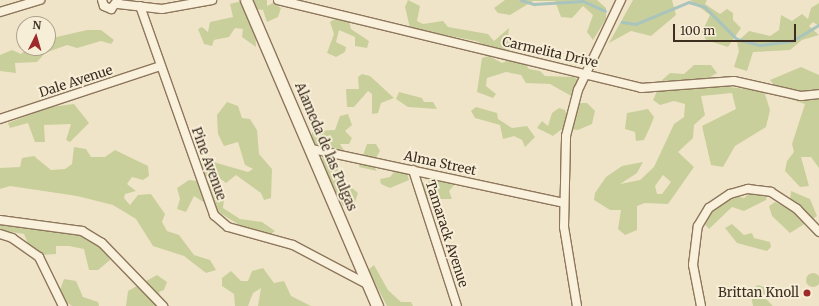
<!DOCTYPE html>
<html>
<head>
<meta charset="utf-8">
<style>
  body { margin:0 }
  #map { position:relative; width:819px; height:306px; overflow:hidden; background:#f0e4c8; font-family:Merriweather,serif }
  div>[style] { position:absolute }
  .green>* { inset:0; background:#c9cf9b }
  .round { border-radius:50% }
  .stream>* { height:2.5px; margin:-1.25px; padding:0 1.25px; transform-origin:1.25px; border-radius:1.25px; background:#a9c4bc }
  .roads { filter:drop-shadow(1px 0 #8d765c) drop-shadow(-1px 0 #8d765c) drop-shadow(0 1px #8d765c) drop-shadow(0 -1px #8d765c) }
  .street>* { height:8px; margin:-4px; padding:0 4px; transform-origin:4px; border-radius:4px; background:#faf1dc }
  .secondary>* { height:11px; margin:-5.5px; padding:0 5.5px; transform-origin:5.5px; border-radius:5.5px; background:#faf1dc }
  .dots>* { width:11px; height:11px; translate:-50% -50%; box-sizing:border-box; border:2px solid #f7eed8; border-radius:50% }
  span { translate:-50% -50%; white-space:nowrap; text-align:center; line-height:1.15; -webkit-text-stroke:4px #f7eed8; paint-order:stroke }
  .street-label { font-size:13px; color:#3d2e20 }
  .poi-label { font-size:13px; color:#3d2e20 }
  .right { translate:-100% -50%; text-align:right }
  .north { position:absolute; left:16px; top:16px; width:40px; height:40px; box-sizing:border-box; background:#f7eed8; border:1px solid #ada18e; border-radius:50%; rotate:5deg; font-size:11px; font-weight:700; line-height:16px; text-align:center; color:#3d2e20 }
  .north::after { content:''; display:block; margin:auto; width:14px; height:18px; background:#9e2a2b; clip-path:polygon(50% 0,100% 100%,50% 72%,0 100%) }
  .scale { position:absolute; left:673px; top:24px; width:123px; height:18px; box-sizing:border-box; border:2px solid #3d2e20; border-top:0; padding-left:5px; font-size:12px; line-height:14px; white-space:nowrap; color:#3d2e20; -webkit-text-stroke:3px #f7eed8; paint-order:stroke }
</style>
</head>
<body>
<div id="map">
  <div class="green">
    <div style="clip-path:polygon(246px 0,267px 0,267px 6px,273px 3px,281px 8px,278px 17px,267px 22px,263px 10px,254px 9px,256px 47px,242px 37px,243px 29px,235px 28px,229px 37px,214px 40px,212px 46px,204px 44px,198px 29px,202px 27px,208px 32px,210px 22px,233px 17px,230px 4px)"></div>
    <div style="clip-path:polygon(408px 0,420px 6px,417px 21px,423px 24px,443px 21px,448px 27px,488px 34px,494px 41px,509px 28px,508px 36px,515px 47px,501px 52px,476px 41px,410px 28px,405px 7px)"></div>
    <div style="clip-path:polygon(505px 0,597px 0,606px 8px,606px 19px,593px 40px,587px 32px,593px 15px,583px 6px,572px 18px,561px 17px,555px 1px,533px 1px,510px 15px,498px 13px,494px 8px)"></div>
    <div style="clip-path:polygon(633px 0,672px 0,676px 15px,651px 36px,631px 31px,609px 43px)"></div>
    <div style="clip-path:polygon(690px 0,707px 0,705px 4px,720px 14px,727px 9px,733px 13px,733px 20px,741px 28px,728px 47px,706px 40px,702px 32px,710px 15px)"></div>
    <div style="clip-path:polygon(819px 3px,819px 26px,813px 22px,809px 26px,819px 35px,802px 40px,790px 50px,753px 52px,747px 71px,734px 67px,739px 51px,737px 42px,749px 31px,770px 36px,779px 30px,781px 15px,792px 21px,802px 14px,808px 19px,811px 8px)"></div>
    <div style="clip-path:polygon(335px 19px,349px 21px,351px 29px,369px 41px,367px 48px,355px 46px,355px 37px,339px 30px,336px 42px,346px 47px,345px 52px,336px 57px,327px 53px,334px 34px,330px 22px)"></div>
    <div style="clip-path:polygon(87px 30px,101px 30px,114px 40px,111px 44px,101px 41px,77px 48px,67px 45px,45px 53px,37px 62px,15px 63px,16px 73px,0 71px,0 55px,12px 50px,21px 54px,28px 48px,48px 48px,48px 39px)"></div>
    <div style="clip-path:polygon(489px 56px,502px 63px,519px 56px,529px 69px,540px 71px,545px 76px,574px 77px,579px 81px,573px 97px,550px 84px,526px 83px,521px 75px,506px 72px,487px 78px,486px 86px,496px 94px,493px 98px,477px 92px,482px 58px)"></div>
    <div style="clip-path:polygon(evenodd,694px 65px,711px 65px,717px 73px,705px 80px,711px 85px,764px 91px,770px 110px,766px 127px,735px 146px,723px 167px,711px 165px,702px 126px,736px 109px,732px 93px,701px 96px,705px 115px,694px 125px,693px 138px,678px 152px,694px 167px,668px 204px,645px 203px,637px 206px,637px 230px,625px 235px,618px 229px,621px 210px,610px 210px,594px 200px,595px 193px,606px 177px,622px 166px,643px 162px,637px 173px,620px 184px,640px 180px,654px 167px,674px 124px,684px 117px,685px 104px,674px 101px,660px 105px,653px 100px,662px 80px,670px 73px,684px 74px,694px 65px,663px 175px,671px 182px,662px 194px,657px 194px,655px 186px,663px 175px)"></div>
    <div style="clip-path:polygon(801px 67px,819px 75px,819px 168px,811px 157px,801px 157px,809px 186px,800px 187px,785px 171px,787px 161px,794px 152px,792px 144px,805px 104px,784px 97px,770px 80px)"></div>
    <div style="clip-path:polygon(362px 74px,370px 76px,394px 98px,381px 103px,378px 113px,372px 114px,372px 94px,368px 91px,354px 107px,347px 107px,346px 89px,359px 89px,358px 77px)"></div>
    <div style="clip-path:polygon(399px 92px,422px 98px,424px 102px,433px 102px,437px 109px,408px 107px,396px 99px)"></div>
    <div style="clip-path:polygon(227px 102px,238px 106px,242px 118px,250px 119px,257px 130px,259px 154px,272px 169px,271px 198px,264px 200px,261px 193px,236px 175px,226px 183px,215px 175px,203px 177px,200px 164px,210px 161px,248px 172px,253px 169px,245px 165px,238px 142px,224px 146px,218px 134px,217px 115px)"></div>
    <div style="clip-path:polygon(579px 103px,587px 103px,595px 111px,592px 124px,578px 130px,562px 129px,553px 136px,537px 128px,542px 121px,548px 126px,552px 113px,559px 108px,565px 110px,567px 117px,574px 117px)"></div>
    <div style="clip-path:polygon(74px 104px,89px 123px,70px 142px,66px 140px,71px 124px,44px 125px,45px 142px,35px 142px,28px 123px,10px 128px,8px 123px,50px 107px)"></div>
    <div style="clip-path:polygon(476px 107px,497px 113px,498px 119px,512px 128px,527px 126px,535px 137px,525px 147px,522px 140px,514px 136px,503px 139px,500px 125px,475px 118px,471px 111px)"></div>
    <div style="clip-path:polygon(648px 109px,654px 117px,651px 125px,644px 140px,636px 141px,635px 132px,625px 129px,627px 113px)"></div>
    <div style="clip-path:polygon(348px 114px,352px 125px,345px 131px,352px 138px,349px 144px,340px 144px,345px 152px,341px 160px,334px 160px,344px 181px,358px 193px,354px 205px,343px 206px,322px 166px,323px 147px,313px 144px,311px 136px,313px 131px,335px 130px,340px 116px)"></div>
    <div style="clip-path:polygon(367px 144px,376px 144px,380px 151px,372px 164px,377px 171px,359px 167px)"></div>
    <div style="clip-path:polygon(74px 147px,86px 149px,91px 157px,105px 157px,115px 150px,148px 166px,149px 176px,143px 180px,132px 177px,127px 184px,136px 191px,125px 194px,124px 198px,130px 205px,138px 195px,151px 194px,165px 214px,162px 222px,167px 231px,179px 235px,194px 255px,210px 260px,216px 270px,206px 273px,184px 256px,153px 246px,136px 219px,113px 205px,77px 196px,10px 186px,0 189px,0 168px,20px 167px,22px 158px,34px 156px,51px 170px,65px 169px,72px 164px)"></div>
    <div style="clip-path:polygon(399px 166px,405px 167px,409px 180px,390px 188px,381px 184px,380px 179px,390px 177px)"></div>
    <div style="clip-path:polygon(431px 176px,455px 184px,449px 191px,452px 199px,426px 199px,419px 184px,428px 182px)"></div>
    <div style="clip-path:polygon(189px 180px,214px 183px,224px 200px,223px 208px,240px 219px,262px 222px,275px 231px,271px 234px,239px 225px,194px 196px,186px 212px,177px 209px,180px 199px,177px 188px)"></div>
    <div style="clip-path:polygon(752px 191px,767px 194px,766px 200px,744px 211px,732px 207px,709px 229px,704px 223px,711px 210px,724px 204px,731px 195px,744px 198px)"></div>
    <div style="clip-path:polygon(791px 191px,810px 199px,817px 216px,790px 233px,772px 216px,769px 206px,775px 202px,789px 209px)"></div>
    <div style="clip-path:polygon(0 223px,80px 233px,103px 248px,110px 260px,98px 270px,89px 270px,84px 249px,69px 246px,56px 246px,56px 254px,42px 255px,29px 246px,24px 234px,0 230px)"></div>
    <div style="clip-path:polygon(732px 224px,744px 235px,752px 233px,754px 238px,770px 242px,771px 247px,767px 251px,737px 243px,725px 228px)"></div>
    <div style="clip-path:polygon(374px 265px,388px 290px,401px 302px,411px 302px,413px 306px,387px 306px,368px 270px)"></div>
    <div style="clip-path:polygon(263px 268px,274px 283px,284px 281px,291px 296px,311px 306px,258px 306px,261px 288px,253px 293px,248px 306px,235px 306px,234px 294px,222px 286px,222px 278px,231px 271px,241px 281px,248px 281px,252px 271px)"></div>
    <div class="round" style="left:806px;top:273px;width:14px;height:14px"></div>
    <div style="clip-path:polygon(157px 275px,167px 282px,164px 290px,159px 292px,162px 306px,126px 306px,128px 291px)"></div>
    <div style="clip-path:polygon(64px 279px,76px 281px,83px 297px,98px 302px,99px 306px,72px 306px,65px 301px,60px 290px)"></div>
    <div style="clip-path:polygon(758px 285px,764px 287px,766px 299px,773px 306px,753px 306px,750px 290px)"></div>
  </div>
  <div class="stream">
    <div style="left:521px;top:0;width:14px;rotate:17deg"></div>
    <div style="left:534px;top:4px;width:49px;rotate:-3.5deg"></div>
    <div style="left:583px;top:1px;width:24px;rotate:24deg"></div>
    <div style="left:622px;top:22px;width:14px;rotate:8deg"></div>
    <div style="left:636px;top:24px;width:57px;rotate:-22.5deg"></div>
    <div style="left:689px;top:2px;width:17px;rotate:17deg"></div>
    <div style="left:705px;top:7px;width:45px;rotate:45deg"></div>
    <div style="left:737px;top:39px;width:23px;rotate:15deg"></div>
    <div style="left:759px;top:45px;width:33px;rotate:-7deg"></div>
    <div style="left:792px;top:41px;width:31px;rotate:-31deg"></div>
  </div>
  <div class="roads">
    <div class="street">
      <div style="left:102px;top:0;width:6px;rotate:72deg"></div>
      <div style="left:104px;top:6px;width:8px;rotate:23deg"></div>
      <div style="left:111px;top:9px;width:11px;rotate:-52deg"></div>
      <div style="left:278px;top:0;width:374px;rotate:13.6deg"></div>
      <div style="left:641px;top:88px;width:93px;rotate:-4.3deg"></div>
      <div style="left:734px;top:81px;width:69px;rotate:12.6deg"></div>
      <div style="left:801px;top:96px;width:18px;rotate:-6deg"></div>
      <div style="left:118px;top:4px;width:44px;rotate:6.5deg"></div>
      <div style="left:162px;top:9px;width:51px;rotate:-10.2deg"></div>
      <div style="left:140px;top:6px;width:222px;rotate:70.5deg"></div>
      <div style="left:214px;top:215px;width:18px;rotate:41deg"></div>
      <div style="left:228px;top:227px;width:67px;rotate:15.5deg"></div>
      <div style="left:293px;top:245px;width:84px;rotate:27.8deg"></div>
      <div style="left:0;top:12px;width:42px;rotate:-16.7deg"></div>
      <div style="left:0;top:119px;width:169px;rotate:-18.3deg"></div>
      <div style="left:312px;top:149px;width:257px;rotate:12.1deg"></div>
      <div style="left:413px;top:170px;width:143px;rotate:72.1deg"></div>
      <div style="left:0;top:220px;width:83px;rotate:7.6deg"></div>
      <div style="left:82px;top:231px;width:23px;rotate:31deg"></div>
      <div style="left:102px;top:243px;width:88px;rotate:45.9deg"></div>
      <div style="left:0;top:234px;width:13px;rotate:18deg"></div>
      <div style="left:12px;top:238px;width:33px;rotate:35deg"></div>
      <div style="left:39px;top:257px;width:55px;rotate:63.9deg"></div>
      <div style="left:577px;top:306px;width:80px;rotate:-99.3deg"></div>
      <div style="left:564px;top:227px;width:91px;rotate:-88.7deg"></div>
      <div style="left:566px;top:136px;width:48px;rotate:-75.4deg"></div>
      <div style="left:578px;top:90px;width:100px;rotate:-64.5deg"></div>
      <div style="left:701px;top:306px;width:42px;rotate:-101deg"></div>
      <div style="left:693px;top:265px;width:39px;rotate:-83deg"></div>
      <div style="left:698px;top:226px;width:21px;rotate:-59deg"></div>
      <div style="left:709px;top:208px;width:25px;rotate:-34deg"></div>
      <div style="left:730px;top:194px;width:19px;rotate:-16deg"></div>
      <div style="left:748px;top:189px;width:23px;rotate:7deg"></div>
      <div style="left:771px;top:192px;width:31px;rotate:33deg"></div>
      <div style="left:797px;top:209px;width:32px;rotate:46deg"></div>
    </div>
    <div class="secondary">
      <div style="left:246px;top:0;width:333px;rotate:66.8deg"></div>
    </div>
  </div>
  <div class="dots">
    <div style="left:807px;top:293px;background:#9e2a2b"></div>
  </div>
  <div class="street-label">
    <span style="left:550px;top:53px;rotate:13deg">Carmelita Drive</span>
    <span style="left:76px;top:82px;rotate:-18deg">Dale Avenue</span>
    <span style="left:325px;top:147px;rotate:67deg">Alameda de las Pulgas</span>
    <span style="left:208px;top:164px;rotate:70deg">Pine Avenue</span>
    <span style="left:440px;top:164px;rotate:12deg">Alma Street</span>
    <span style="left:446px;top:234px;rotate:72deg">Tamarack Avenue</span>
  </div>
  <div class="poi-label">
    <span class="right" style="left:799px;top:293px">Brittan Knoll</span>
  </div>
  <div class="north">N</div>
  <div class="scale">100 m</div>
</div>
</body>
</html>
